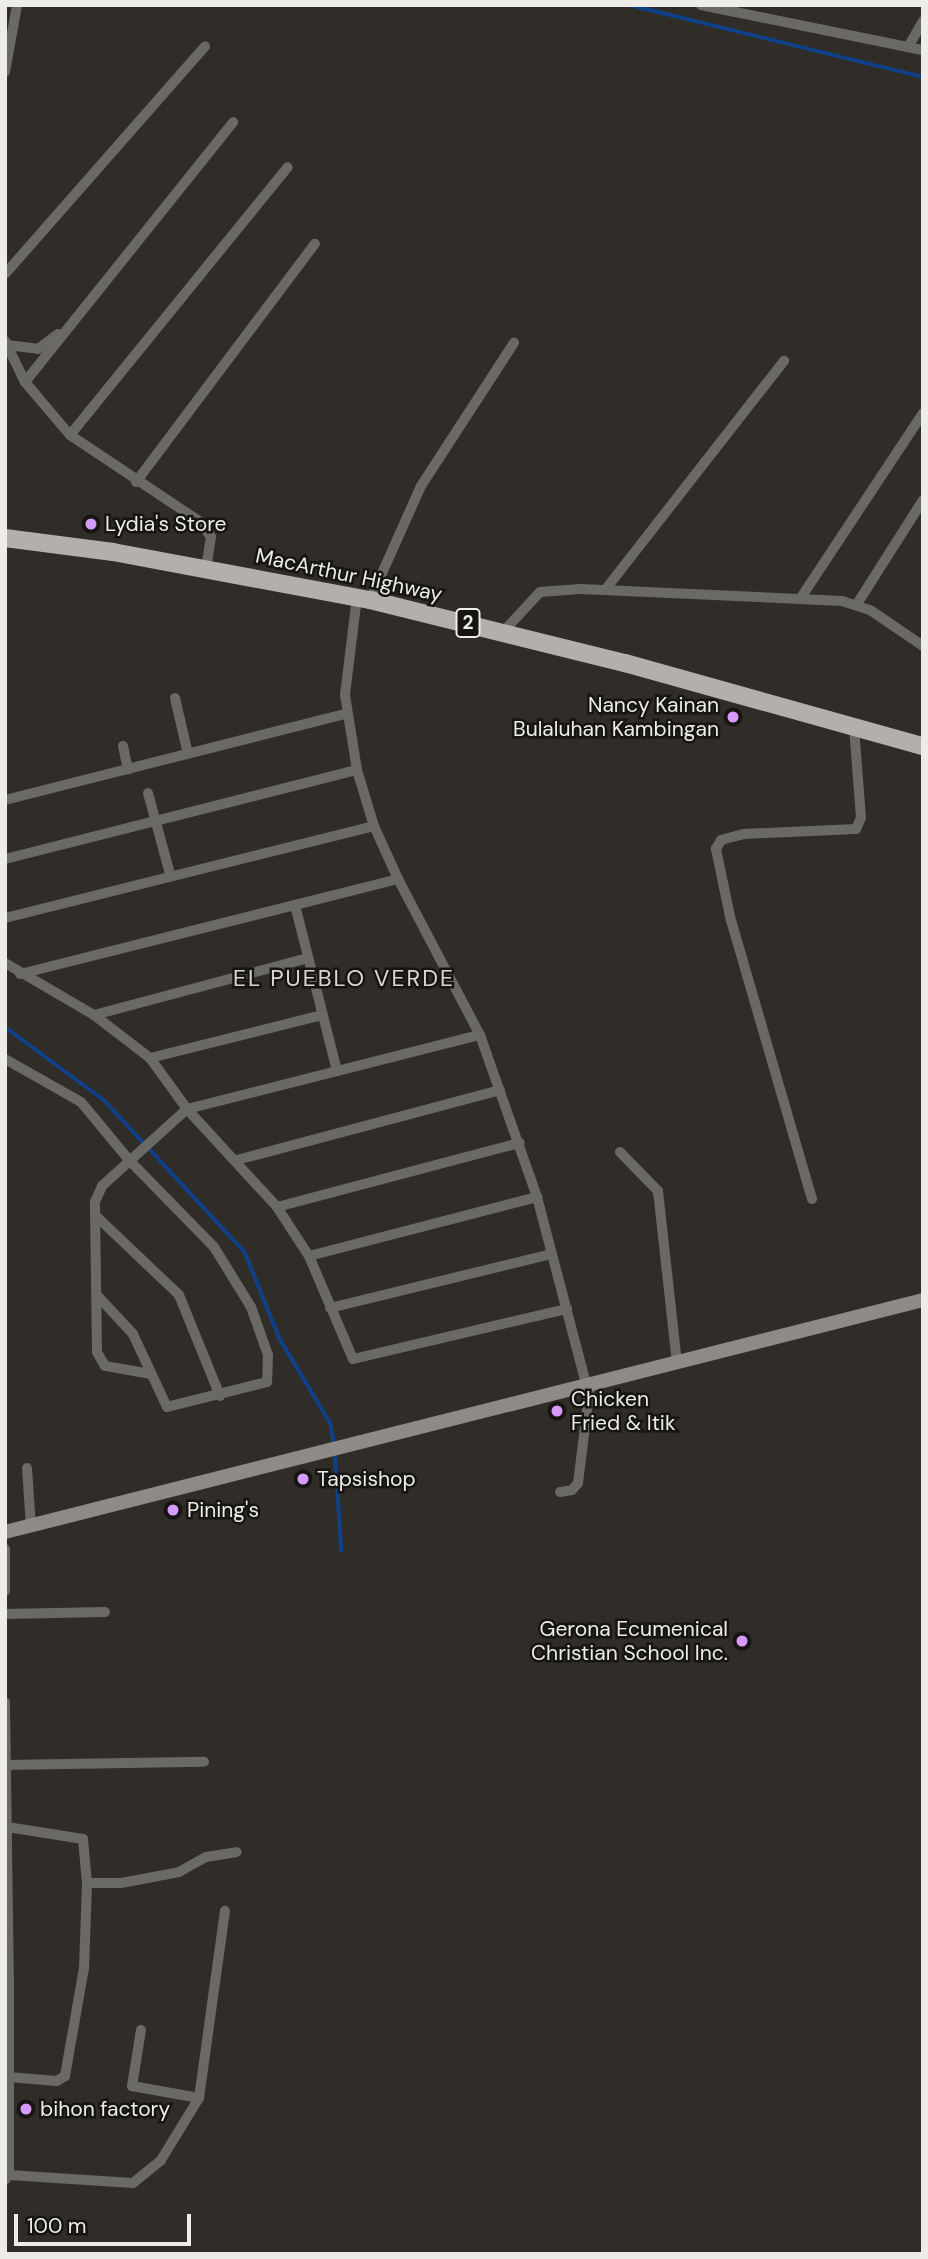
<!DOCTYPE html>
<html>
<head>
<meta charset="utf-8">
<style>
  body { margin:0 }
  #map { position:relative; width:928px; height:2259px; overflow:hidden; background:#302c28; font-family:"DM Sans",sans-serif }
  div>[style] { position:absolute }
  .stream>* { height:3.5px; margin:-1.75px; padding:0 1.75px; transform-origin:1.75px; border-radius:1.75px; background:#104087 }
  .minor>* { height:10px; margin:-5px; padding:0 5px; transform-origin:5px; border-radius:5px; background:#6a6966 }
  .secondary>* { height:14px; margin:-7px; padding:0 7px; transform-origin:7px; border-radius:7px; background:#8d8a87 }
  .trunk>* { height:18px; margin:-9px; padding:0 9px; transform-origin:9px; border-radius:9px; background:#b3b0ab }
  .dots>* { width:19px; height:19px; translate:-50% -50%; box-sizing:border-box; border:4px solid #161513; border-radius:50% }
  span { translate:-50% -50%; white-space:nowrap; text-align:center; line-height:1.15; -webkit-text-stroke:5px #161513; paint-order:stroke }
  .shield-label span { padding:2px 5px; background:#161513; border:2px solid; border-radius:5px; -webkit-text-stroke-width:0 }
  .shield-label { font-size:19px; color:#eeece9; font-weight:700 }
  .poi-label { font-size:21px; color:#eeece9 }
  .left { translate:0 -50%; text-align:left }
  .right { translate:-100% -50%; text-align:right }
  .street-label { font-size:21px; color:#eeece9 }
  .neighbourhood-label { font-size:23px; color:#dbd6d2; letter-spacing:2px }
  .frame { position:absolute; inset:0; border:7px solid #eeece9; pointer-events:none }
  .scale { position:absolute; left:14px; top:2214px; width:177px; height:32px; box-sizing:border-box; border:4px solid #eeece9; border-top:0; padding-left:9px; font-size:21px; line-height:24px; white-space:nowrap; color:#eeece9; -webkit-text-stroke:5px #161513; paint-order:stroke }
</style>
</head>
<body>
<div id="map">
  <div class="stream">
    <div style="left:630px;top:5px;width:302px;rotate:13.8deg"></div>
    <div style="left:5px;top:1027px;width:123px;rotate:36.4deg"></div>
    <div style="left:104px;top:1100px;width:207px;rotate:47.2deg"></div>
    <div style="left:245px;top:1252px;width:94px;rotate:68.1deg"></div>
    <div style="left:280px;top:1339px;width:99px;rotate:59deg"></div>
    <div style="left:331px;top:1424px;width:20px;rotate:81deg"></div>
    <div style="left:335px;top:1452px;width:99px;rotate:86deg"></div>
  </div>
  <div class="minor">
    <div style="left:701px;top:5px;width:227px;rotate:11.5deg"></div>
    <div style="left:908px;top:47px;width:30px;rotate:-60deg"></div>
    <div style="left:5px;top:72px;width:68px;rotate:-79.8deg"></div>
    <div style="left:5px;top:274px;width:303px;rotate:-48.7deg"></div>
    <div style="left:5px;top:341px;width:46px;rotate:64deg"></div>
    <div style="left:25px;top:382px;width:70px;rotate:49.7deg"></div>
    <div style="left:70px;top:435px;width:155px;rotate:33.7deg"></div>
    <div style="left:199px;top:521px;width:20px;rotate:53deg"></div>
    <div style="left:211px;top:537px;width:32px;rotate:99deg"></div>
    <div style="left:7px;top:345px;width:31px;rotate:7deg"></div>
    <div style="left:38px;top:349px;width:25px;rotate:-37deg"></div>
    <div style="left:25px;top:382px;width:333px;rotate:-51.3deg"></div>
    <div style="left:70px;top:435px;width:345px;rotate:-50.9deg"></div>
    <div style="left:136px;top:482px;width:298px;rotate:-53.1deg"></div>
    <div style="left:605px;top:590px;width:291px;rotate:-52deg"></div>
    <div style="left:357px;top:597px;width:99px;rotate:97deg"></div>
    <div style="left:345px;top:695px;width:76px;rotate:80.9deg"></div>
    <div style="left:357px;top:770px;width:59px;rotate:73.1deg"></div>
    <div style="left:374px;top:826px;width:58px;rotate:65.6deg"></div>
    <div style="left:398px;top:879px;width:176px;rotate:62.3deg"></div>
    <div style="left:480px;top:1035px;width:172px;rotate:70.6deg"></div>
    <div style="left:537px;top:1197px;width:196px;rotate:75.3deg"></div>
    <div style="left:800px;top:599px;width:223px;rotate:-56.5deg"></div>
    <div style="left:370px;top:600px;width:125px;rotate:-65.9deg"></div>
    <div style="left:421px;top:486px;width:171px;rotate:-57deg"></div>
    <div style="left:857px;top:604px;width:123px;rotate:-57.6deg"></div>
    <div style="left:503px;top:632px;width:54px;rotate:-47.2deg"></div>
    <div style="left:540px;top:592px;width:40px;rotate:-4.3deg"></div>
    <div style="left:580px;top:589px;width:262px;rotate:2.6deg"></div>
    <div style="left:842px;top:601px;width:29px;rotate:18deg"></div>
    <div style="left:870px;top:610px;width:64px;rotate:34.2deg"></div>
    <div style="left:175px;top:698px;width:57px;rotate:76.9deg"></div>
    <div style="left:123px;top:746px;width:24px;rotate:78deg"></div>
    <div style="left:148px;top:793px;width:84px;rotate:74.8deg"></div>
    <div style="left:5px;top:800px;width:352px;rotate:-14.2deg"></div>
    <div style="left:5px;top:859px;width:363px;rotate:-14.2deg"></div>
    <div style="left:295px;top:905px;width:171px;rotate:75.8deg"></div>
    <div style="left:5px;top:918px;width:380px;rotate:-14deg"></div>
    <div style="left:5px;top:963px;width:103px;rotate:30.3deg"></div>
    <div style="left:94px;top:1015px;width:71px;rotate:37.5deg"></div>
    <div style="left:150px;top:1058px;width:63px;rotate:54deg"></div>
    <div style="left:187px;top:1109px;width:133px;rotate:47.4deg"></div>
    <div style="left:277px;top:1207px;width:59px;rotate:56.9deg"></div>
    <div style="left:309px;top:1256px;width:112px;rotate:66.9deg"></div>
    <div style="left:353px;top:1359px;width:220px;rotate:-13.2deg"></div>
    <div style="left:20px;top:974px;width:390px;rotate:-14.1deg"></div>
    <div style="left:94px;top:1015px;width:221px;rotate:-14.9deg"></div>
    <div style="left:150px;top:1058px;width:177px;rotate:-14deg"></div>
    <div style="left:5px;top:1059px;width:87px;rotate:29.5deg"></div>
    <div style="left:81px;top:1102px;width:75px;rotate:50.4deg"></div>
    <div style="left:129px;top:1160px;width:122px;rotate:45.7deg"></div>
    <div style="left:214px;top:1247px;width:70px;rotate:58.3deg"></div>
    <div style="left:251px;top:1307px;width:51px;rotate:70.5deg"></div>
    <div style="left:268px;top:1355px;width:27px;rotate:92deg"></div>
    <div style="left:267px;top:1382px;width:103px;rotate:166deg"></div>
    <div style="left:167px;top:1407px;width:81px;rotate:-115deg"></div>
    <div style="left:133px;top:1334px;width:54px;rotate:-132.8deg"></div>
    <div style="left:620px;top:1152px;width:54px;rotate:45.7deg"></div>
    <div style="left:658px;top:1191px;width:174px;rotate:83.7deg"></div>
    <div style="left:237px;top:1160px;width:272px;rotate:-14.9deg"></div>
    <div style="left:812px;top:1199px;width:290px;rotate:-106.2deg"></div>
    <div style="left:731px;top:921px;width:74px;rotate:-101.8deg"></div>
    <div style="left:716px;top:849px;width:10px;rotate:-61deg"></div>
    <div style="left:721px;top:840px;width:23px;rotate:-15deg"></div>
    <div style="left:743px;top:834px;width:113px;rotate:-2.5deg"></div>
    <div style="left:856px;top:829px;width:12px;rotate:-66deg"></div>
    <div style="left:861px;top:818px;width:91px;rotate:-94.4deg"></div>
    <div style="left:277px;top:1207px;width:251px;rotate:-14.8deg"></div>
    <div style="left:95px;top:1215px;width:116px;rotate:43.6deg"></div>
    <div style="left:179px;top:1295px;width:109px;rotate:67.9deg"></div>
    <div style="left:309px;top:1256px;width:236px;rotate:-14.5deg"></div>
    <div style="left:330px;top:1308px;width:228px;rotate:-13.7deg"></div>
    <div style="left:151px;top:1374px;width:47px;rotate:-170.1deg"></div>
    <div style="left:105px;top:1366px;width:16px;rotate:-120deg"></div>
    <div style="left:97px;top:1352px;width:150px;rotate:-90.8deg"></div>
    <div style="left:95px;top:1202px;width:17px;rotate:-66deg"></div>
    <div style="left:102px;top:1186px;width:115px;rotate:-42.2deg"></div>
    <div style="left:187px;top:1109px;width:302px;rotate:-14.2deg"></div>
    <div style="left:27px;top:1468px;width:58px;rotate:86.1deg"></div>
    <div style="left:560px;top:1492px;width:12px;rotate:-9deg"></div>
    <div style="left:572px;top:1490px;width:9px;rotate:-49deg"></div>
    <div style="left:578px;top:1483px;width:98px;rotate:-82.9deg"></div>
    <div style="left:5px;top:1549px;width:42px;rotate:90deg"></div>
    <div style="left:5px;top:1614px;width:100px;rotate:-1.1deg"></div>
    <div style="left:5px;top:1702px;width:277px;rotate:89.2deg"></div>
    <div style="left:9px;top:1979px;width:196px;rotate:90deg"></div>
    <div style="left:9px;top:2175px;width:6px;rotate:129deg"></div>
    <div style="left:5px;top:1765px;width:199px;rotate:-0.9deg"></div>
    <div style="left:7px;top:1827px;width:77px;rotate:9deg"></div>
    <div style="left:83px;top:1839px;width:44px;rotate:84.8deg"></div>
    <div style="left:87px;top:1883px;width:85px;rotate:92deg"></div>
    <div style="left:84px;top:1968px;width:110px;rotate:100deg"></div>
    <div style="left:65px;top:2076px;width:9px;rotate:148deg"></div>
    <div style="left:57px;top:2081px;width:49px;rotate:-175.3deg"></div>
    <div style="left:87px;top:1883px;width:34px"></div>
    <div style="left:121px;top:1883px;width:59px;rotate:-10.7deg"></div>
    <div style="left:179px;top:1872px;width:31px;rotate:-29deg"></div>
    <div style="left:206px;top:1857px;width:31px;rotate:-9deg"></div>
    <div style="left:141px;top:2030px;width:57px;rotate:99.1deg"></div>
    <div style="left:132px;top:2086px;width:68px;rotate:10.2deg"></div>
    <div style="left:9px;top:2175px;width:124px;rotate:3.7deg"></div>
    <div style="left:133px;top:2183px;width:36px;rotate:-39deg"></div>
    <div style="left:161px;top:2160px;width:73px;rotate:-58.5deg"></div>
    <div style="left:199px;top:2098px;width:189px;rotate:-82.1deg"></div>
  </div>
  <div class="secondary">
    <div style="left:5px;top:1532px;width:947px;rotate:-14.18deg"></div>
  </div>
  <div class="trunk">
    <div style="left:5px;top:538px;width:109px;rotate:7.4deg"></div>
    <div style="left:113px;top:552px;width:261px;rotate:10.6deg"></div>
    <div style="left:370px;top:600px;width:263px;rotate:13.9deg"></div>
    <div style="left:625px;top:663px;width:309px;rotate:15.6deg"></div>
  </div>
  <div class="dots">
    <div style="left:91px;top:524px;background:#d69bfa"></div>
    <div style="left:733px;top:717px;background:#d69bfa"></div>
    <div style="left:557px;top:1411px;background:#d69bfa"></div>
    <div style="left:303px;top:1479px;background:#d69bfa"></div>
    <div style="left:173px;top:1510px;background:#d69bfa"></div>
    <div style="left:742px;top:1641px;background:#d69bfa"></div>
    <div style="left:26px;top:2109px;background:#d69bfa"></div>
  </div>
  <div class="shield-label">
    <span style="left:468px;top:623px">2</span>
  </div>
  <div class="poi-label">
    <span class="left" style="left:105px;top:524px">Lydia's Store</span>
    <span class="right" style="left:719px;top:717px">Nancy Kainan<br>Bulaluhan Kambingan</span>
    <span class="left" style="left:571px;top:1411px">Chicken<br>Fried &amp; Itik</span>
    <span class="left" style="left:317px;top:1479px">Tapsishop</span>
    <span class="left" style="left:187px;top:1510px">Pining's</span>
    <span class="right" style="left:728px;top:1641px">Gerona Ecumenical<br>Christian School Inc.</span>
    <span class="left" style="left:40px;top:2109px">bihon factory</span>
  </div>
  <div class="street-label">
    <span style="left:349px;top:575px;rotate:12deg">MacArthur Highway</span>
  </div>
  <div class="neighbourhood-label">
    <span style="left:344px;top:978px">EL PUEBLO VERDE</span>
  </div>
  <div class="frame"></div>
  <div class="scale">100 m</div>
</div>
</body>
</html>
